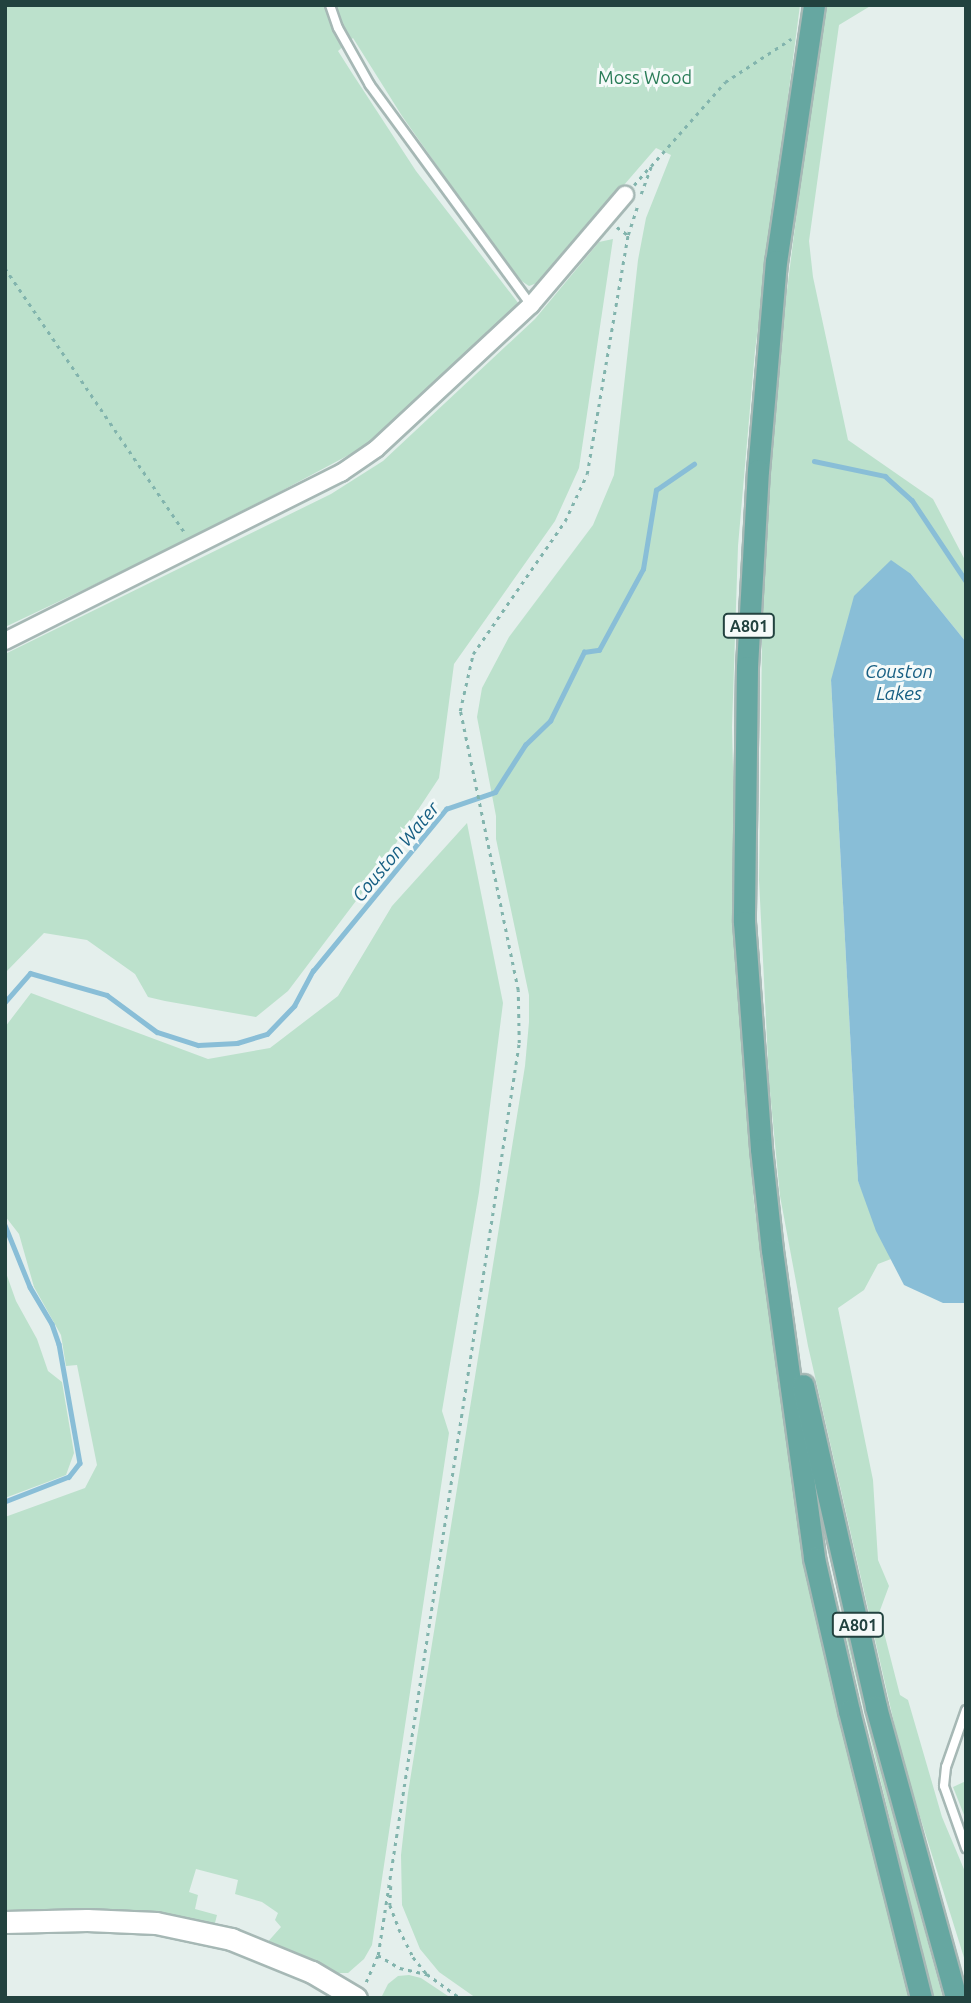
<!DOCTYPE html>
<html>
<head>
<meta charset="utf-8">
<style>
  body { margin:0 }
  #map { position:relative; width:971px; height:2003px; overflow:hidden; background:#e4efec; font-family:Ubuntu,sans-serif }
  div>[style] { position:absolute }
  .green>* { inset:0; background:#bce1cc }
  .water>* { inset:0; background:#89bed7 }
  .stream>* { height:4.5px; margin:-2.25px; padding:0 2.25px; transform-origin:2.25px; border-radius:2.25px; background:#89bed7 }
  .path>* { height:2.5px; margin-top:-1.25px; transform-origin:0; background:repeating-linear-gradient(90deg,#82b4ad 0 3.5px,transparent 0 8.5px) }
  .roads { filter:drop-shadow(2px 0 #a6b8b5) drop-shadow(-2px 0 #a6b8b5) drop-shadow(0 2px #a6b8b5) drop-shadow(0 -2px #a6b8b5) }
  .lane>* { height:8px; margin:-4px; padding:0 4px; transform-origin:4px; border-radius:4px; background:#fff }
  .street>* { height:16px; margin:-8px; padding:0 8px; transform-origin:8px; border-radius:8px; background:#fff }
  .secondary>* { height:21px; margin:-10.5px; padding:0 10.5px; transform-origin:10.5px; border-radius:10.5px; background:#fff }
  .primary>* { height:21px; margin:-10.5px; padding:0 10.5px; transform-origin:10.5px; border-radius:10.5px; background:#66a7a1 }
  span { translate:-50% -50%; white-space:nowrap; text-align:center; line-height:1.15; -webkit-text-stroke:6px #f5faf9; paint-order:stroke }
  .shield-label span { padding:2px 5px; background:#f5faf9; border:2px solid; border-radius:5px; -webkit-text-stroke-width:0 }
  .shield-label { font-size:16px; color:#22423f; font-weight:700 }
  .park-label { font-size:18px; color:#297c57 }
  .water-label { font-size:19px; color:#175f83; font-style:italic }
  .frame { position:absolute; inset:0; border:7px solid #22423f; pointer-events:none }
</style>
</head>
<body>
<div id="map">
  <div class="green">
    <div style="clip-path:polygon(5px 5px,800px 5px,755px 351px,738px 546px,732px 727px,739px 1008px,754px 1202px,788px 1455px,822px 1642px,909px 1998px,476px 1998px,439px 1972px,420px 1949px,402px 1905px,401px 1855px,408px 1793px,525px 1066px,529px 1022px,529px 995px,496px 839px,496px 816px,477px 717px,482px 688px,509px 637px,593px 525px,614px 475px,638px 260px,646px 218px,671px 155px,656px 148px,540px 282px,529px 286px,520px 280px,479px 225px,402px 116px,353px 38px,338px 51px,352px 73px,416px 171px,519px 304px,417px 400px,360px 449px,197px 536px,5px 627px)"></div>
    <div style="clip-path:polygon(823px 5px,872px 5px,839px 25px,809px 241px,813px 277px,848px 440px,933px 499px,966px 562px,966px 642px,911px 574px,831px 680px,858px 1181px,891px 1259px,878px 1264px,864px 1290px,838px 1308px,873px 1480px,878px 1560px,889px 1586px,879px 1613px,900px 1695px,908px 1700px,942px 1817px,966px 1874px,966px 1964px,903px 1762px,808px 1346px,780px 1196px,769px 1081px,759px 880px,763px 562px,786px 298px)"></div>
    <div style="clip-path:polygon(613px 239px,579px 468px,555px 521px,454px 664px,439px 778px,371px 881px,288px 991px,256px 1017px,165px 1001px,148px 997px,135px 974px,87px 940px,44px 933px,5px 973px,5px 654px,331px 494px,383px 461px,535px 319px,599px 242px)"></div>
    <div style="clip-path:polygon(467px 823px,503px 1003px,479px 1192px,442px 1411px,449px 1433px,372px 1945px,364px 1959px,348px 1973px,327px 1973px,265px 1945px,281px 1927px,275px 1920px,278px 1913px,262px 1902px,235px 1894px,238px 1880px,196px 1869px,189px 1892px,198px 1895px,195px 1909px,217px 1915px,214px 1927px,5px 1915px,5px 1517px,85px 1488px,97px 1465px,77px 1365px,66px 1366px,61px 1335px,34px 1287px,19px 1234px,5px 1216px,5px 1027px,31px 993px,208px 1059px,270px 1048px,338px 996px,392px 906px)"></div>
    <div style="clip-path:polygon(5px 1270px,16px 1301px,37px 1339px,48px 1371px,62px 1382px,74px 1453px,66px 1475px,5px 1498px)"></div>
    <div style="clip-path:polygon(841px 1616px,846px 1617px,882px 1773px,943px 1998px,933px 1998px)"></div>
    <div style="clip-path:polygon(966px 1781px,966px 1820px,953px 1787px)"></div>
    <div style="clip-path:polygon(409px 1975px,421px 1978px,451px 1998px,381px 1998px,388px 1984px,398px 1976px)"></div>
  </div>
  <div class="water">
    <div style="clip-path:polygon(891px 560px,911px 574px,966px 642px,966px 1303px,943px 1303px,904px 1285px,876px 1231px,858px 1181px,831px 680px,854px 596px)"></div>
  </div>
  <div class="stream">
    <div style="left:814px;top:461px;width:73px;rotate:11.9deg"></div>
    <div style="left:885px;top:476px;width:36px;rotate:42deg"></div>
    <div style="left:912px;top:500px;width:97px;rotate:56.3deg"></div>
    <div style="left:5px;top:1002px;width:38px;rotate:-49deg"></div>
    <div style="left:30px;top:973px;width:80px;rotate:15.9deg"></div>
    <div style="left:107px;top:995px;width:62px;rotate:36.5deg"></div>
    <div style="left:157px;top:1032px;width:43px;rotate:17.6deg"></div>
    <div style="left:198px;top:1045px;width:39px;rotate:-3deg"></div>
    <div style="left:237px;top:1043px;width:31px;rotate:-17deg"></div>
    <div style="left:267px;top:1034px;width:39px;rotate:-46deg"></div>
    <div style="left:294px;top:1006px;width:40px;rotate:-62deg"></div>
    <div style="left:313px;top:971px;width:210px;rotate:-50.6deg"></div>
    <div style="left:446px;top:809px;width:52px;rotate:-19.1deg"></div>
    <div style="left:495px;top:792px;width:56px;rotate:-57.4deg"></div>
    <div style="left:525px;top:745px;width:35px;rotate:-44deg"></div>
    <div style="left:550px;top:721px;width:77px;rotate:-63.8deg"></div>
    <div style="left:584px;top:652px;width:15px;rotate:-8deg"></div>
    <div style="left:599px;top:650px;width:92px;rotate:-61.5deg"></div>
    <div style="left:643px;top:569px;width:80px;rotate:-80.7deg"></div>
    <div style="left:656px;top:490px;width:46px;rotate:-34.4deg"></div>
    <div style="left:5px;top:1225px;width:67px;rotate:68deg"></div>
    <div style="left:30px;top:1287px;width:43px;rotate:59.3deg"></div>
    <div style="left:52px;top:1324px;width:21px;rotate:71deg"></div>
    <div style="left:59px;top:1344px;width:121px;rotate:80deg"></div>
    <div style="left:80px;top:1463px;width:18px;rotate:128deg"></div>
    <div style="left:69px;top:1477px;width:69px;rotate:158.7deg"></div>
  </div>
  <div class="path">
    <div style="left:634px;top:185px;width:21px;rotate:-49deg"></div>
    <div style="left:641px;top:194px;width:30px;rotate:-70deg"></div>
    <div style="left:651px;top:166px;width:112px;rotate:-48.6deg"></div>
    <div style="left:725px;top:82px;width:79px;rotate:-33.1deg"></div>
    <div style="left:617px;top:227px;width:14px;rotate:36deg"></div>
    <div style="left:5px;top:268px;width:320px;rotate:55.8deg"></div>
    <div style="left:391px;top:1886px;width:19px;rotate:93deg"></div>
    <div style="left:390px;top:1905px;width:26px;rotate:69deg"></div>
    <div style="left:399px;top:1929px;width:31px;rotate:63deg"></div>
    <div style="left:413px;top:1957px;width:22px;rotate:51deg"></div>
    <div style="left:378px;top:1955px;width:26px;rotate:31deg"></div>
    <div style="left:400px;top:1968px;width:28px;rotate:13deg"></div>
    <div style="left:427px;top:1974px;width:41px;rotate:36deg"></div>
    <div style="left:366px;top:1982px;width:30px;rotate:-66deg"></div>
    <div style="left:378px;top:1955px;width:923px;rotate:-81.21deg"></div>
    <div style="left:519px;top:1043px;width:53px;rotate:-91.1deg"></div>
    <div style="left:518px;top:990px;width:285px;rotate:-101.7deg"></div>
    <div style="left:460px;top:711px;width:58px;rotate:-77.2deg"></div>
    <div style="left:473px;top:654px;width:162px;rotate:-55.3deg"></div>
    <div style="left:565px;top:521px;width:52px;rotate:-64.9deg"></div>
    <div style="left:587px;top:474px;width:242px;rotate:-80.3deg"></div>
    <div style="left:628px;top:235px;width:33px;rotate:-72deg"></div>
  </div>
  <div class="roads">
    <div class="lane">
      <div style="left:330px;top:5px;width:24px;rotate:71deg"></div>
      <div style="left:338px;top:28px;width:65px;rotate:60.7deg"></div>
      <div style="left:370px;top:85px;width:273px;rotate:53.8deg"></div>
      <div style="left:966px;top:1710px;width:60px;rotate:109.3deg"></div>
      <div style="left:946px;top:1767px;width:19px;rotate:96deg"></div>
      <div style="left:944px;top:1786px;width:66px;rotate:70.5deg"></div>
    </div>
    <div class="street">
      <div style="left:5px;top:641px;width:376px;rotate:-26.6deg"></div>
      <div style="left:341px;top:473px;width:42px;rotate:-34.4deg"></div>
      <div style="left:376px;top:449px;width:212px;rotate:-42.9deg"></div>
      <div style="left:531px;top:305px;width:145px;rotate:-49.5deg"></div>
    </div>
    <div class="secondary">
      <div style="left:5px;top:1922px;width:82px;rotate:-1.4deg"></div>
      <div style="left:87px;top:1920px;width:69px;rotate:2.5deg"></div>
      <div style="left:156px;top:1923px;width:77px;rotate:12deg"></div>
      <div style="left:231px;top:1939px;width:87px;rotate:22.2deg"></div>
      <div style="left:312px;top:1972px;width:51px;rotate:30.6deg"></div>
    </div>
    <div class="primary">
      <div style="left:814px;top:5px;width:259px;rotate:98.4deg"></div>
      <div style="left:776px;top:261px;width:210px;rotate:94.9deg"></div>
      <div style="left:758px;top:470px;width:197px;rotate:93.2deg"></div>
      <div style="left:747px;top:667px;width:255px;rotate:90.7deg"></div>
      <div style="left:744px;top:922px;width:228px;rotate:85.7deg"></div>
      <div style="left:761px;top:1149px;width:102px;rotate:83.8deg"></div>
      <div style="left:772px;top:1250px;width:311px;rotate:82.2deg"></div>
      <div style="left:814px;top:1558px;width:157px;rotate:77.1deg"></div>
      <div style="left:849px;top:1711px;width:296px;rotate:75.9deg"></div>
      <div style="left:803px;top:1385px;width:330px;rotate:77.2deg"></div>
      <div style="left:876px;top:1707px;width:302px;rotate:74.6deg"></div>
    </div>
  </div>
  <div class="shield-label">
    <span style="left:749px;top:626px">A801</span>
    <span style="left:858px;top:1625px">A801</span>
  </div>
  <div class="park-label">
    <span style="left:645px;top:77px">Moss Wood</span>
  </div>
  <div class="water-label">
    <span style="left:899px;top:683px">Couston<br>Lakes</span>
    <span style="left:396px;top:852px;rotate:-50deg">Couston Water</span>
  </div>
  <div class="frame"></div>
</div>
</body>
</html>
